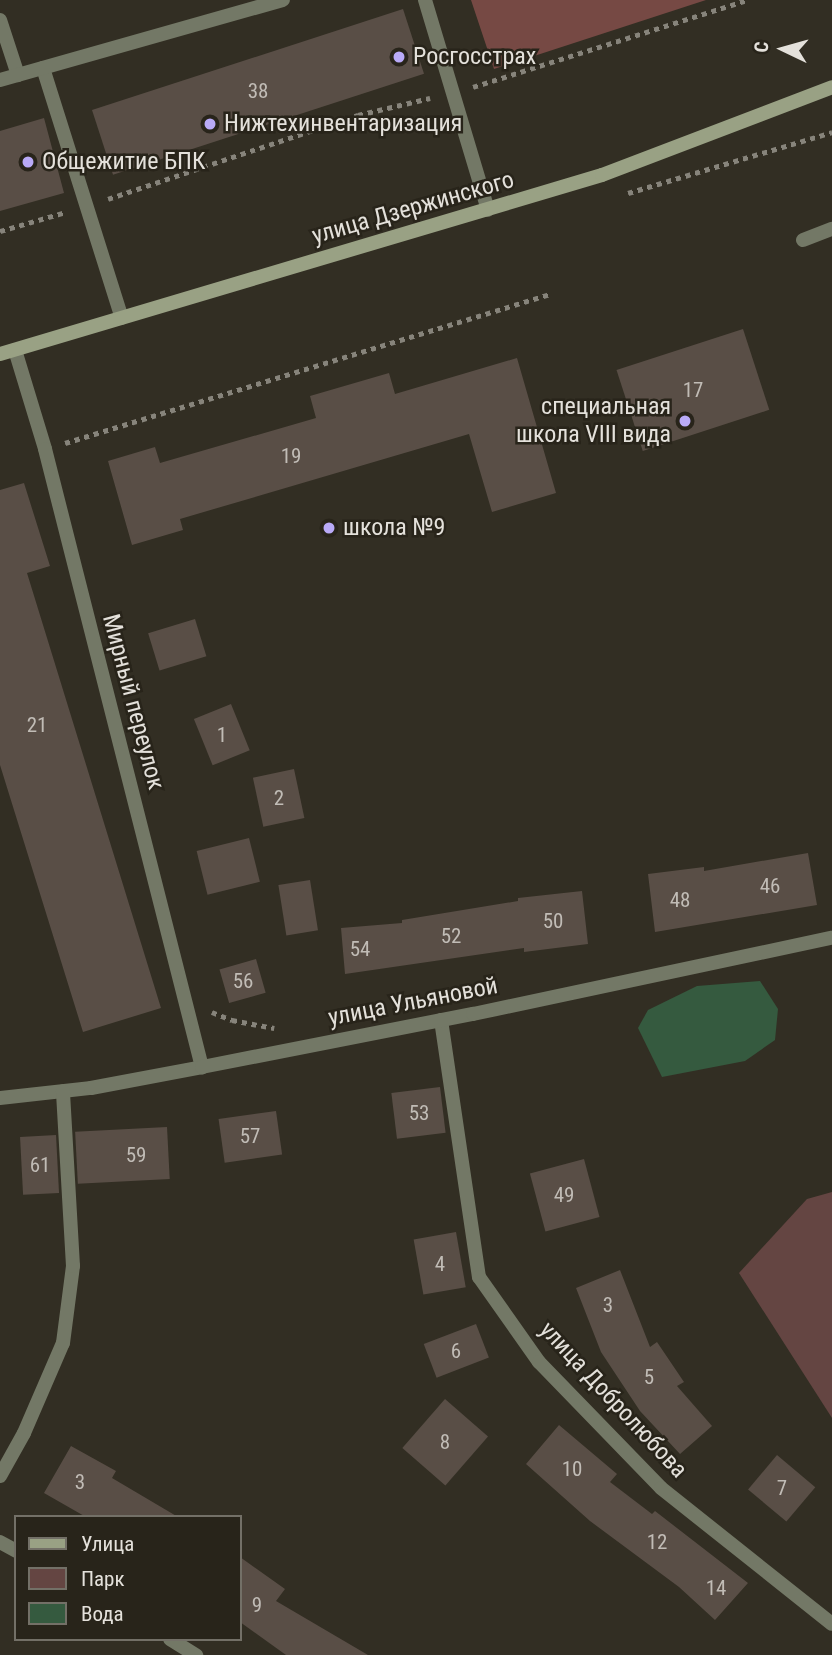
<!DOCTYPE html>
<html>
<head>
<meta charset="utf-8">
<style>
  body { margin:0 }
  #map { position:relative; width:832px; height:1655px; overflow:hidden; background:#322e23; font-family:"Roboto Condensed",sans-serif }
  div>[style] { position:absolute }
  .green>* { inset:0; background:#644542 }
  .forest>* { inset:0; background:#764944 }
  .water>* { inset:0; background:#355a3f }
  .building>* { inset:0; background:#594e46; transform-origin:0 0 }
  .path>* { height:4.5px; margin-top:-2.25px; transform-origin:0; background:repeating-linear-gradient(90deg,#87847b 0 5px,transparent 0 10px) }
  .service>* { height:14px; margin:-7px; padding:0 7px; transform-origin:7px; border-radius:7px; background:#737866 }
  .minor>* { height:14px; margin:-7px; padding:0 7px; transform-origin:7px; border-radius:7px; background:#737866 }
  .secondary>* { height:14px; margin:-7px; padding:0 7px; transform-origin:7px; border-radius:7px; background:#99a184 }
  .dots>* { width:19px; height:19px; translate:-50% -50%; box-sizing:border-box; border:4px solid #28241a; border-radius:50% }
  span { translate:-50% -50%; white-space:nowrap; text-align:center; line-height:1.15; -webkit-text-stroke:5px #28241a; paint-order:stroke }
  .number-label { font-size:21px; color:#c1bcb6 }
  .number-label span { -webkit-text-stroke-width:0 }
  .poi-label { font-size:24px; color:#e4e1db }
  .left { translate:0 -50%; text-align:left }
  .right { translate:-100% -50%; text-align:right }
  .street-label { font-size:24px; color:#e4e1db }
  .legend { position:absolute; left:14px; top:1515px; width:228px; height:126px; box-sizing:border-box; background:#28241a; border:2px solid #737067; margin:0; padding:9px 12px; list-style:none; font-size:21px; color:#e4e1db }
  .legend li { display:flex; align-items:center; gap:14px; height:35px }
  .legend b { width:35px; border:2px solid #737067 }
  .north { position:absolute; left:748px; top:14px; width:70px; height:70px; -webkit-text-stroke:5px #28241a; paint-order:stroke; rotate:275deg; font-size:19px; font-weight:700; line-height:28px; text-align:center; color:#e4e1db }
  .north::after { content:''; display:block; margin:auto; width:24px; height:32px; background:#e4e1db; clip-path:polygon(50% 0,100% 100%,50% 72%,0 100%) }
</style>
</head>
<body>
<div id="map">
  <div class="green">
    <div style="clip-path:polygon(832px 1192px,832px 1418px,739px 1273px,807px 1199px)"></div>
  </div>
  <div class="forest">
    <div style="clip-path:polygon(471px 0,706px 0,494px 69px)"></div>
  </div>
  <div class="water">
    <div style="clip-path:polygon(760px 981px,778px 1009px,775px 1040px,745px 1061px,662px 1077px,638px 1028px,648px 1010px,697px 986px)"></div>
  </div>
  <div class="building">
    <div style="left:403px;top:9px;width:68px;height:327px;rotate:72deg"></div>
    <div style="clip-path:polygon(44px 118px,64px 193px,0 211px,0 131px)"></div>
    <div style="left:743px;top:329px;width:85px;height:133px;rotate:72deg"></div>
    <div style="clip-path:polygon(517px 358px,556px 493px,492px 512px,469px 434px,180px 519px,183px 530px,132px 545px,108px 461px,155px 447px,160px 463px,316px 418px,310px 396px,389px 373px,395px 394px)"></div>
    <div style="clip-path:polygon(24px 483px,50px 566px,27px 573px,161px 1008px,83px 1032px,0 765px,0 490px)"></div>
    <div style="left:195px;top:619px;width:39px;height:49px;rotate:73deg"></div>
    <div style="left:231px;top:704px;width:50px;height:40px;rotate:68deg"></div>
    <div style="left:294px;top:769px;width:50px;height:42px;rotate:78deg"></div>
    <div style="left:249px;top:838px;width:45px;height:54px;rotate:76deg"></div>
    <div style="clip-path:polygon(808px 853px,817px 905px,655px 932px,648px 874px,704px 867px,704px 871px)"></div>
    <div style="left:310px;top:880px;width:51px;height:32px;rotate:81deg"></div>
    <div style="clip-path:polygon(582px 891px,588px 944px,524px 952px,524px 948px,345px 974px,341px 928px,402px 923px,402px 920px,518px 901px,518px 898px)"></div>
    <div style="left:256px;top:959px;width:35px;height:38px;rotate:74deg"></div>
    <div style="left:440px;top:1087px;width:46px;height:49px;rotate:83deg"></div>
    <div style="left:276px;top:1111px;width:44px;height:58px;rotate:82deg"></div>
    <div style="left:167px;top:1127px;width:52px;height:92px;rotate:87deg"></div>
    <div style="left:56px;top:1135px;width:58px;height:36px;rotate:87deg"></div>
    <div style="left:584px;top:1159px;width:60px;height:56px;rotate:75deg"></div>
    <div style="left:456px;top:1232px;width:56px;height:43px;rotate:80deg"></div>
    <div style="clip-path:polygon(620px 1270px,650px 1347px,657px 1342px,684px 1382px,677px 1386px,712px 1426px,680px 1454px,640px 1411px,601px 1352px,576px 1288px)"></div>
    <div style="left:476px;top:1324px;width:36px;height:56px;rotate:69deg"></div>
    <div style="left:445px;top:1399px;width:57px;height:65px;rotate:41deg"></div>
    <div style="clip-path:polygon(559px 1425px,617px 1474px,610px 1482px,652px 1514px,655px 1511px,748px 1583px,715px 1620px,679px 1587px,590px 1521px,526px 1464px)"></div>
    <div style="clip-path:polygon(71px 1446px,116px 1471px,112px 1478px,178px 1517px,86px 1517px,44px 1493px)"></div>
    <div style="left:777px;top:1455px;width:50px;height:45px;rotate:40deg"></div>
    <div style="clip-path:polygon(240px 1557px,285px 1589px,276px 1601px,368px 1655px,286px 1655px,240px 1622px)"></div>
  </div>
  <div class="path">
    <div style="left:473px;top:87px;width:288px;rotate:-17.6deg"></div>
    <div style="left:628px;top:193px;width:213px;rotate:-16.6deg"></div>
    <div style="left:108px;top:199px;width:264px;rotate:-18.6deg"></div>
    <div style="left:358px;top:115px;width:74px;rotate:-13.3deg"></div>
    <div style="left:0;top:231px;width:69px;rotate:-16.1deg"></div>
    <div style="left:65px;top:443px;width:507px;rotate:-17.08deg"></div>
    <div style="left:212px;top:1012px;width:22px;rotate:22deg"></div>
    <div style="left:232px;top:1020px;width:43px;rotate:10.8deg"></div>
  </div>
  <div class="service">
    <div style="left:425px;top:0;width:219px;rotate:73.3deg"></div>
    <div style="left:0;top:20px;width:58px;rotate:71.9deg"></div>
    <div style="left:43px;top:68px;width:262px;rotate:72.5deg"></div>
    <div style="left:0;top:80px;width:294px;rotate:-15.8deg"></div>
    <div style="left:803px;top:240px;width:31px;rotate:-21deg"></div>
  </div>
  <div class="minor">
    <div style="left:15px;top:350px;width:103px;rotate:73.1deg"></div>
    <div style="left:45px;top:449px;width:638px;rotate:75.75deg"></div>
    <div style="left:441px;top:1020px;width:260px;rotate:81.6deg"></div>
    <div style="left:479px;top:1277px;width:104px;rotate:54.8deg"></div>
    <div style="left:539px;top:1362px;width:175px;rotate:45.9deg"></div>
    <div style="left:661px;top:1488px;width:218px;rotate:38.5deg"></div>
    <div style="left:0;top:1098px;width:92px;rotate:-6.3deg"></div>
    <div style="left:91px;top:1088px;width:113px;rotate:-10.7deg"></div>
    <div style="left:202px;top:1067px;width:276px;rotate:-11.1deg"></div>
    <div style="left:473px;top:1014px;width:367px;rotate:-12deg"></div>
    <div style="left:0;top:1476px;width:49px;rotate:-60.8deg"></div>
    <div style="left:24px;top:1433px;width:98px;rotate:-66.6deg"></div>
    <div style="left:63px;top:1343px;width:78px;rotate:-82.6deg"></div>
    <div style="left:73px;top:1266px;width:175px;rotate:-93.3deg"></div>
    <div style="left:0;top:1542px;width:18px;rotate:29deg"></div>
    <div style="left:170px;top:1639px;width:31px;rotate:32deg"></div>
  </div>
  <div class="secondary">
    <div style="left:0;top:354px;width:628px;rotate:-16.56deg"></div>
    <div style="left:602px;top:175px;width:246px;rotate:-20.9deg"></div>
  </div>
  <div class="dots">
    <div style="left:399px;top:57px;background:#b9aaf7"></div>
    <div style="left:210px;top:124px;background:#b9aaf7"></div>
    <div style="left:28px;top:162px;background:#b9aaf7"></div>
    <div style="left:685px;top:421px;background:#b9aaf7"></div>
    <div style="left:329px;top:528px;background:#b9aaf7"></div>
  </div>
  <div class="number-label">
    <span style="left:258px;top:91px">38</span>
    <span style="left:693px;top:390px">17</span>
    <span style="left:291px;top:456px">19</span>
    <span style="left:37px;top:725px">21</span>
    <span style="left:222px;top:735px">1</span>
    <span style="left:279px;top:798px">2</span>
    <span style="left:770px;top:886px">46</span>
    <span style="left:680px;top:900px">48</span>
    <span style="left:553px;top:921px">50</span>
    <span style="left:451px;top:936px">52</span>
    <span style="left:360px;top:949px">54</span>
    <span style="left:243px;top:981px">56</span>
    <span style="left:419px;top:1113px">53</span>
    <span style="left:250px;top:1136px">57</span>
    <span style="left:136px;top:1155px">59</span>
    <span style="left:40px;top:1165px">61</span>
    <span style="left:564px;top:1195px">49</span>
    <span style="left:440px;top:1264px">4</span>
    <span style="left:608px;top:1305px">3</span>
    <span style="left:456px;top:1351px">6</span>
    <span style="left:649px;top:1377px">5</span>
    <span style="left:445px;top:1442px">8</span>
    <span style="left:572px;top:1469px">10</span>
    <span style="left:80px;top:1482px">3</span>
    <span style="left:782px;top:1488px">7</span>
    <span style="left:657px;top:1542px">12</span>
    <span style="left:716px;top:1588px">14</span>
    <span style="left:257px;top:1605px">9</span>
  </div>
  <div class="poi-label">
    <span class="left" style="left:413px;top:57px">Росгосстрах</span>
    <span class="left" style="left:224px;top:124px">Нижтехинвентаризация</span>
    <span class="left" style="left:42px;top:162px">Общежитие БПК</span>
    <span class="right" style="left:671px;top:421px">специальная<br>школа VIII вида</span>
    <span class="left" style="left:343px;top:528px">школа №9</span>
  </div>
  <div class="street-label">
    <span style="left:413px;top:208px;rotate:-16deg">улица Дзержинского</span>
    <span style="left:133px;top:702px;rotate:75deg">Мирный переулок</span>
    <span style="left:413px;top:1002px;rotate:-11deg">улица Ульяновой</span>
    <span style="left:613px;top:1400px;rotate:47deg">улица Добролюбова</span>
  </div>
  <ul class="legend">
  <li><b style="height:9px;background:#99a184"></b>Улица</li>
  <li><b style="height:19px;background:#644542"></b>Парк</li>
  <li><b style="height:19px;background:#355a3f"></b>Вода</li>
  </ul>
  <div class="north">С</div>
</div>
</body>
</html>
